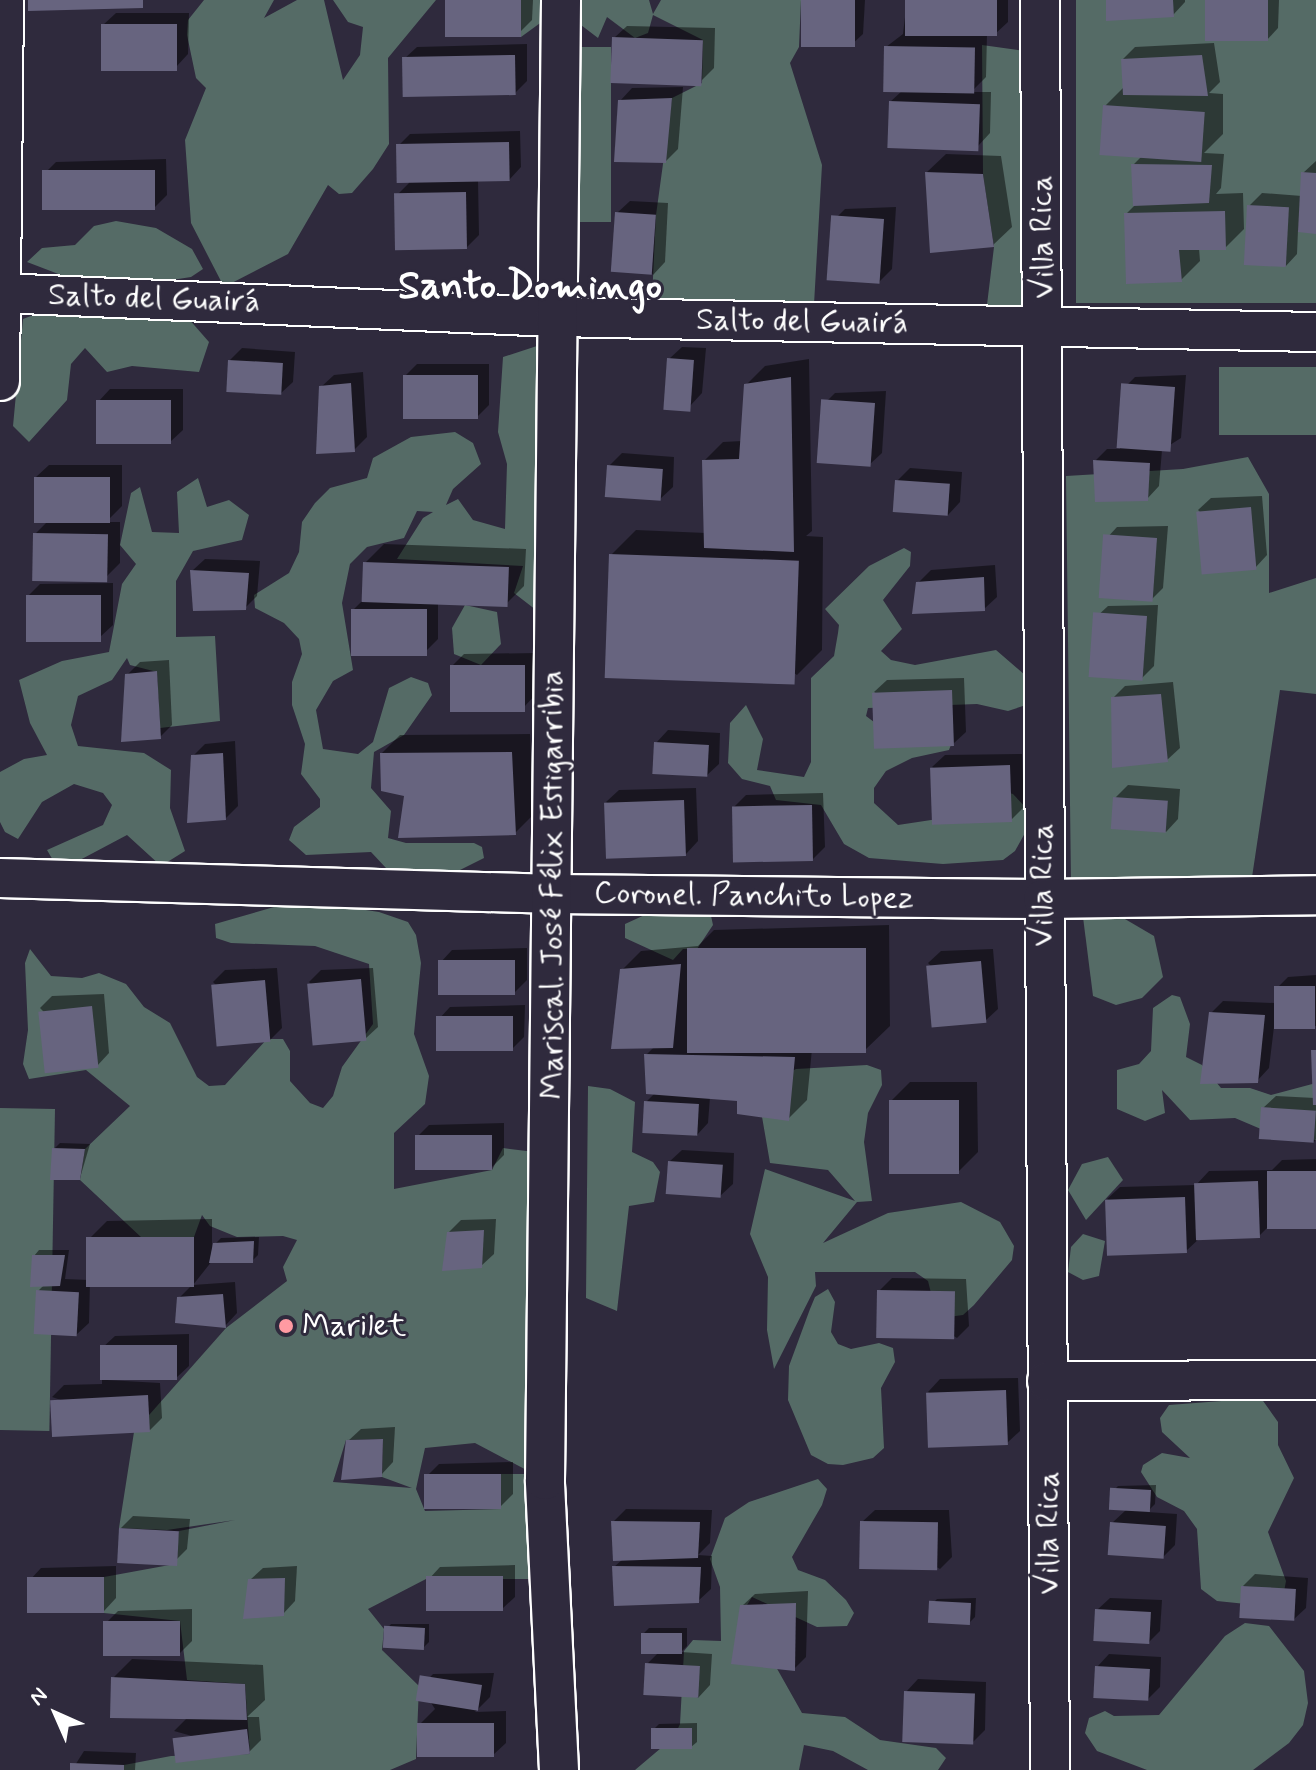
<!DOCTYPE html>
<html>
<head>
<meta charset="utf-8">
<style>
  body { margin:0 }
  #map { position:relative; width:1316px; height:1770px; overflow:hidden; background:#2f2a3d; font-family:Mynerve,sans-serif }
  div>[style] { position:absolute }
  .green>* { inset:0; background:#556b66; transform-origin:0 0 }
  .shadow>* { inset:0; background:#0007 }
  .building>* { inset:0; background:#67647f; transform-origin:0 0 }
  .roads { filter:drop-shadow(2px 0 #fff) drop-shadow(-2px 0 #fff) drop-shadow(0 2px #fff) drop-shadow(0 -2px #fff) }
  .street>* { height:38px; margin:-19px; padding:0 19px; transform-origin:19px; border-radius:19px; background:#2f2a3d }
  .dots>* { width:22px; height:22px; translate:-50% -50%; box-sizing:border-box; border:4px solid #2f2a3d; border-radius:50% }
  span { translate:-50% -50%; white-space:nowrap; text-align:center; line-height:1.15; -webkit-text-stroke:6px #2f2a3d; paint-order:stroke }
  .street-label { font-size:32px; color:#fff }
  .poi-label { font-size:32px; color:#fff }
  .left { translate:0 -50%; text-align:left }
  .district-label { font-size:40px; color:#fff; font-weight:700 }
  .north { position:absolute; left:16px; top:1674px; width:80px; height:80px; -webkit-text-stroke:6px #2f2a3d; paint-order:stroke; rotate:315deg; font-size:22px; font-weight:700; line-height:32px; text-align:center; color:#fff }
  .north::after { content:''; display:block; margin:auto; width:28px; height:36px; background:#fff; clip-path:polygon(50% 0,100% 100%,50% 72%,0 100%) }
</style>
</head>
<body>
<div id="map">
  <div class="green">
    <div style="clip-path:polygon(204px 0,274px 0,264px 18px,297px 0,324px 0,343px 80px,360px 55px,363px 27px,348px 22px,333px 0,436px 0,388px 58px,389px 144px,373px 169px,352px 193px,339px 194px,328px 185px,288px 254px,224px 287px,191px 223px,185px 140px,206px 88px,196px 78px,187px 35px,188px 20px)"></div>
    <div style="clip-path:polygon(512px 0,550px 0,543px 21px,521px 37px,512px 25px)"></div>
    <div style="clip-path:polygon(581px 0,649px 0,653px 14px,661px 0,801px 0,799px 47px,790px 63px,822px 165px,813px 322px,651px 319px,656px 215px,672px 98px,702px 83px,703px 40px,653px 15px,648px 33px,635px 38px,607px 17px,598px 38px,577px 22px)"></div>
    <div style="left:1076px;top:0;width:240px;height:303px"></div>
    <div style="clip-path:polygon(982px 45px,1039px 53px,1034px 315px,986px 313px,994px 247px,983px 174px)"></div>
    <div style="left:556px;top:47px;width:55px;height:175px"></div>
    <div style="clip-path:polygon(116px 221px,156px 228px,192px 249px,203px 269px,191px 277px,146px 284px,61px 275px,27px 262px,42px 248px,75px 245px,94px 226px)"></div>
    <div style="clip-path:polygon(60px 305px,188px 318px,209px 342px,199px 372px,132px 366px,107px 372px,85px 348px,71px 364px,67px 400px,29px 442px,13px 426px,23px 319px)"></div>
    <div style="clip-path:polygon(543px 344px,536px 610px,514px 593px,523px 566px,397px 559px,423px 518px,433px 512px,417px 511px,404px 538px,367px 547px,350px 564px,342px 603px,353px 670px,333px 681px,316px 710px,323px 749px,358px 754px,373px 742px,389px 688px,411px 677px,428px 683px,432px 695px,404px 735px,374px 752px,371px 788px,391px 811px,388px 838px,406px 843px,474px 843px,482px 847px,484px 858px,446px 877px,386px 868px,371px 852px,306px 855px,289px 840px,294px 827px,320px 807px,320px 799px,301px 774px,305px 744px,292px 705px,292px 682px,302px 654px,299px 639px,284px 623px,255px 608px,254px 595px,289px 573px,299px 552px,302px 522px,315px 503px,330px 488px,367px 478px,373px 458px,411px 437px,455px 432px,473px 443px,481px 464px,453px 489px,446px 505px,458px 499px,473px 520px,505px 529px,507px 464px,498px 432px,503px 357px)"></div>
    <div style="left:1316px;top:367px;width:68px;height:97px;rotate:90deg"></div>
    <div style="clip-path:polygon(1248px 457px,1269px 494px,1269px 593px,1316px 578px,1316px 694px,1280px 690px,1251px 884px,1071px 885px,1066px 476px,1183px 469px)"></div>
    <div style="clip-path:polygon(198px 478px,207px 507px,229px 500px,249px 515px,242px 540px,193px 551px,176px 581px,176px 637px,215px 636px,220px 721px,160px 728px,157px 672px,130px 665px,127px 658px,112px 680px,78px 696px,71px 725px,78px 746px,144px 753px,171px 770px,170px 808px,185px 851px,161px 866px,127px 835px,78px 861px,54px 862px,47px 850px,103px 825px,112px 805px,103px 793px,74px 784px,42px 802px,18px 839px,5px 832px,0 822px,0 772px,24px 759px,47px 755px,30px 723px,19px 680px,62px 661px,109px 652px,122px 584px,136px 564px,120px 545px,131px 493px,140px 487px,152px 532px,179px 533px,177px 492px)"></div>
    <div style="clip-path:polygon(904px 548px,911px 552px,910px 566px,883px 600px,902px 629px,881px 651px,891px 660px,915px 665px,996px 650px,1025px 675px,1029px 704px,1008px 711px,977px 704px,868px 708px,866px 716px,878px 725px,952px 742px,949px 750px,912px 758px,886px 771px,874px 788px,874px 803px,898px 825px,951px 817px,1006px 792px,1013px 794px,1028px 810px,1030px 824px,1015px 851px,1003px 860px,943px 864px,869px 858px,844px 844px,821px 805px,776px 800px,770px 786px,742px 779px,728px 763px,730px 723px,746px 705px,763px 739px,757px 770px,804px 777px,811px 762px,811px 678px,834px 656px,838px 633px,839px 625px,825px 609px,869px 566px)"></div>
    <div style="clip-path:polygon(465px 605px,497px 612px,501px 644px,481px 665px,454px 654px,452px 628px)"></div>
    <div style="clip-path:polygon(evenodd,320px 903px,379px 912px,408px 922px,416px 935px,421px 963px,414px 1034px,429px 1076px,425px 1104px,394px 1133px,394px 1189px,492px 1170px,503px 1148px,551px 1154px,530px 1579px,426px 1579px,368px 1609px,384px 1629px,382px 1650px,419px 1686px,416px 1759px,390px 1770px,124px 1770px,124px 1765px,171px 1756px,250px 1754px,245px 1684px,187px 1680px,180px 1621px,104px 1613px,104px 1577px,175px 1564px,179px 1531px,235px 1520px,167px 1530px,119px 1528px,134px 1432px,226px 1328px,287px 1281px,283px 1267px,297px 1240px,283px 1236px,237px 1237px,210px 1226px,202px 1215px,194px 1237px,142px 1238px,80px 1180px,85px 1149px,130px 1106px,86px 1070px,29px 1079px,23px 1064px,28px 1030px,25px 963px,30px 949px,51px 976px,82px 978px,99px 973px,126px 984px,144px 1007px,170px 1023px,197px 1077px,209px 1086px,225px 1085px,267px 1039px,283px 1039px,290px 1051px,290px 1081px,310px 1103px,323px 1108px,333px 1096px,342px 1067px,373px 1024px,369px 964px,315px 946px,231px 943px,216px 938px,215px 924px,274px 907px,320px 903px,383px 1439px,382px 1477px,412px 1488px,333px 1482px,346px 1440px,383px 1439px,320px 903px,475px 1443px,534px 1474px,501px 1474px,501px 1509px,425px 1511px,416px 1489px,425px 1448px,475px 1443px)"></div>
    <div style="clip-path:polygon(660px 908px,710px 911px,713px 925px,697px 949px,683px 949px,673px 960px,625px 938px,625px 924px)"></div>
    <div style="clip-path:polygon(1113px 912px,1154px 936px,1163px 977px,1142px 998px,1116px 1005px,1093px 996px,1083px 917px)"></div>
    <div style="clip-path:polygon(1172px 995px,1180px 997px,1190px 1024px,1186px 1057px,1202px 1065px,1221px 1088px,1250px 1088px,1271px 1095px,1316px 1083px,1316px 1140px,1282px 1138px,1235px 1118px,1190px 1120px,1162px 1090px,1165px 1113px,1145px 1121px,1117px 1109px,1117px 1070px,1139px 1064px,1151px 1051px,1153px 1008px)"></div>
    <div style="clip-path:polygon(867px 1065px,881px 1070px,882px 1085px,868px 1113px,864px 1142px,872px 1201px,857px 1202px,823px 1243px,888px 1213px,961px 1202px,1000px 1222px,1014px 1246px,1012px 1260px,974px 1305px,963px 1315px,948px 1317px,935px 1309px,928px 1281px,915px 1272px,815px 1272px,816px 1286px,774px 1369px,767px 1330px,768px 1277px,750px 1234px,765px 1169px,855px 1201px,828px 1170px,770px 1163px,761px 1111px,784px 1075px,796px 1069px)"></div>
    <div style="clip-path:polygon(588px 1086px,610px 1089px,635px 1102px,632px 1152px,653px 1162px,660px 1172px,654px 1202px,629px 1206px,617px 1311px,586px 1298px)"></div>
    <div style="left:55px;top:1109px;width:322px;height:56px;rotate:91deg"></div>
    <div style="clip-path:polygon(1108px 1157px,1123px 1180px,1086px 1220px,1068px 1190px,1082px 1164px)"></div>
    <div style="clip-path:polygon(1083px 1234px,1105px 1241px,1099px 1276px,1083px 1280px,1068px 1272px,1071px 1247px)"></div>
    <div style="clip-path:polygon(828px 1289px,835px 1302px,831px 1332px,838px 1344px,851px 1349px,879px 1343px,893px 1348px,895px 1362px,881px 1388px,884px 1448px,873px 1458px,843px 1465px,828px 1464px,811px 1455px,788px 1400px,789px 1366px,810px 1309px,815px 1297px)"></div>
    <div style="clip-path:polygon(1261px 1398px,1278px 1422px,1278px 1445px,1294px 1478px,1268px 1532px,1286px 1581px,1283px 1597px,1246px 1604px,1217px 1601px,1201px 1589px,1197px 1529px,1184px 1511px,1157px 1497px,1141px 1472px,1143px 1465px,1162px 1453px,1190px 1458px,1162px 1432px,1160px 1418px,1169px 1405px)"></div>
    <div style="clip-path:polygon(818px 1479px,827px 1489px,822px 1505px,792px 1557px,798px 1570px,825px 1580px,846px 1600px,854px 1613px,847px 1626px,817px 1627px,752px 1597px,744px 1610px,802px 1713px,845px 1717px,880px 1740px,936px 1748px,946px 1758px,938px 1770px,868px 1770px,833px 1751px,804px 1745px,799px 1770px,635px 1770px,674px 1737px,680px 1724px,684px 1651px,693px 1640px,721px 1641px,720px 1587px,710px 1559px,725px 1518px,749px 1502px)"></div>
    <div style="clip-path:polygon(1245px 1623px,1269px 1626px,1304px 1671px,1308px 1703px,1303px 1725px,1289px 1743px,1253px 1770px,1147px 1770px,1097px 1751px,1085px 1733px,1089px 1718px,1105px 1711px,1114px 1716px,1159px 1715px,1225px 1636px)"></div>
  </div>
  <div class="shadow">
    <div style="clip-path:polygon(447px 0,533px 0,532px 20px,520px 32px)"></div>
    <div style="clip-path:polygon(803px 0,865px 0,863px 34px,850px 46px)"></div>
    <div style="clip-path:polygon(907px 0,1008px 0,1008px 22px,995px 34px,987px 34px,986px 77px,971px 92px,991px 92px,990px 133px,978px 146px,890px 102px,903px 90px,886px 47px,903px 34px)"></div>
    <div style="clip-path:polygon(1108px 0,1185px 0,1185px 2px,1173px 15px)"></div>
    <div style="clip-path:polygon(1207px 0,1279px 0,1278px 28px,1266px 41px)"></div>
    <div style="clip-path:polygon(116px 13px,189px 13px,188px 54px,176px 67px,103px 25px)"></div>
    <div style="clip-path:polygon(627px 26px,715px 28px,714px 68px,701px 81px,614px 38px)"></div>
    <div style="clip-path:polygon(1214px 43px,1220px 82px,1209px 93px,1223px 94px,1223px 134px,1204px 153px,1224px 154px,1221px 188px,1216px 194px,1243px 193px,1244px 229px,1225px 248px,1199px 248px,1200px 261px,1181px 280px,1126px 214px,1135px 205px,1133px 165px,1145px 153px,1105px 106px,1125px 86px,1123px 59px,1135px 47px)"></div>
    <div style="clip-path:polygon(527px 44px,527px 81px,515px 93px,404px 59px,417px 47px)"></div>
    <div style="clip-path:polygon(683px 87px,678px 149px,666px 161px,620px 101px,632px 88px)"></div>
    <div style="clip-path:polygon(520px 131px,521px 167px,509px 180px,478px 180px,479px 235px,467px 247px,396px 196px,409px 183px,398px 146px,410px 134px)"></div>
    <div style="clip-path:polygon(946px 154px,1001px 156px,1012px 227px,993px 245px,927px 172px)"></div>
    <div style="clip-path:polygon(166px 159px,167px 195px,154px 208px,44px 174px,56px 162px)"></div>
    <div style="clip-path:polygon(1316px 161px,1316px 232px,1298px 230px,1297px 254px,1285px 267px,1249px 206px,1262px 193px,1302px 196px,1303px 173px)"></div>
    <div style="clip-path:polygon(630px 201px,668px 203px,665px 262px,653px 275px,617px 213px)"></div>
    <div style="clip-path:polygon(896px 207px,892px 269px,879px 282px,833px 221px,845px 209px)"></div>
    <div style="clip-path:polygon(682px 347px,706px 348px,702px 393px,690px 406px,669px 359px)"></div>
    <div style="clip-path:polygon(242px 348px,295px 352px,293px 382px,280px 394px,230px 360px)"></div>
    <div style="clip-path:polygon(809px 359px,812px 531px,806px 536px,823px 537px,822px 650px,797px 675px,611px 555px,636px 530px,706px 533px,704px 461px,723px 442px,742px 441px,746px 385px,765px 366px)"></div>
    <div style="clip-path:polygon(417px 364px,489px 364px,489px 405px,477px 417px,405px 376px)"></div>
    <div style="clip-path:polygon(363px 372px,367px 437px,354px 450px,321px 387px,334px 375px)"></div>
    <div style="clip-path:polygon(1186px 375px,1181px 438px,1162px 450px,1159px 486px,1147px 499px,1095px 461px,1107px 449px,1120px 449px,1123px 389px,1135px 377px)"></div>
    <div style="clip-path:polygon(110px 389px,183px 389px,183px 430px,170px 442px,98px 402px)"></div>
    <div style="clip-path:polygon(886px 391px,882px 453px,869px 465px,823px 405px,835px 393px)"></div>
    <div style="clip-path:polygon(622px 453px,674px 457px,673px 487px,660px 499px,609px 466px)"></div>
    <div style="clip-path:polygon(49px 465px,122px 465px,122px 506px,106px 522px,120px 522px,120px 563px,107px 576px,35px 534px,48px 521px,36px 477px)"></div>
    <div style="clip-path:polygon(910px 468px,962px 472px,960px 502px,948px 515px,897px 481px)"></div>
    <div style="clip-path:polygon(1262px 496px,1267px 555px,1255px 568px,1198px 510px,1211px 498px)"></div>
    <div style="clip-path:polygon(1168px 526px,1163px 588px,1151px 600px,1105px 540px,1117px 527px)"></div>
    <div style="clip-path:polygon(384px 544px,526px 549px,524px 586px,505px 605px,438px 603px,438px 639px,426px 651px,353px 610px,363px 600px,365px 563px)"></div>
    <div style="clip-path:polygon(205px 559px,260px 561px,257px 596px,245px 608px,192px 571px)"></div>
    <div style="clip-path:polygon(995px 565px,997px 597px,984px 609px,918px 583px,931px 570px)"></div>
    <div style="clip-path:polygon(113px 583px,113px 625px,100px 637px,28px 596px,40px 584px)"></div>
    <div style="clip-path:polygon(1158px 605px,1154px 666px,1141px 679px,1095px 618px,1108px 606px)"></div>
    <div style="clip-path:polygon(536px 653px,536px 694px,524px 707px,452px 666px,464px 654px)"></div>
    <div style="clip-path:polygon(169px 660px,172px 725px,160px 737px,127px 675px,140px 662px)"></div>
    <div style="clip-path:polygon(964px 678px,966px 732px,953px 744px,874px 692px,887px 680px)"></div>
    <div style="clip-path:polygon(1173px 682px,1180px 748px,1167px 760px,1113px 698px,1125px 686px)"></div>
    <div style="clip-path:polygon(668px 730px,720px 733px,719px 764px,706px 776px,656px 743px)"></div>
    <div style="clip-path:polygon(530px 734px,534px 814px,515px 833px,406px 794px,382px 753px,400px 735px)"></div>
    <div style="clip-path:polygon(235px 741px,238px 806px,225px 819px,193px 756px,205px 744px)"></div>
    <div style="clip-path:polygon(1022px 754px,1024px 807px,1011px 820px,932px 767px,945px 755px)"></div>
    <div style="clip-path:polygon(1128px 785px,1180px 789px,1178px 819px,1166px 832px,1115px 798px)"></div>
    <div style="clip-path:polygon(696px 788px,698px 841px,686px 854px,606px 802px,619px 790px)"></div>
    <div style="clip-path:polygon(823px 793px,825px 847px,813px 859px,734px 807px,746px 795px)"></div>
    <div style="clip-path:polygon(889px 925px,890px 1026px,865px 1050px,812px 1049px,807px 1100px,788px 1119px,739px 1099px,710px 1097px,708px 1123px,696px 1136px,646px 1102px,655px 1093px,646px 1055px,655px 1046px,622px 970px,641px 951px,698px 946px,714px 930px)"></div>
    <div style="clip-path:polygon(527px 948px,527px 980px,514px 993px,440px 963px,452px 950px)"></div>
    <div style="clip-path:polygon(993px 949px,998px 1009px,985px 1021px,928px 963px,941px 951px)"></div>
    <div style="clip-path:polygon(277px 968px,282px 1028px,270px 1040px,213px 982px,225px 970px)"></div>
    <div style="clip-path:polygon(373px 968px,378px 1027px,365px 1039px,309px 982px,321px 970px)"></div>
    <div style="clip-path:polygon(1316px 975px,1316px 1026px,1274px 1027px,1269px 1068px,1257px 1081px,1211px 1013px,1223px 1001px,1275px 1003px,1276px 989px,1288px 977px)"></div>
    <div style="clip-path:polygon(104px 994px,109px 1053px,97px 1066px,40px 1008px,52px 996px)"></div>
    <div style="clip-path:polygon(525px 1005px,524px 1037px,512px 1049px,438px 1020px,450px 1007px)"></div>
    <div style="clip-path:polygon(1316px 1048px,1316px 1139px,1314px 1142px,1263px 1108px,1276px 1096px,1315px 1098px)"></div>
    <div style="clip-path:polygon(910px 1082px,977px 1082px,978px 1152px,959px 1171px,891px 1101px)"></div>
    <div style="clip-path:polygon(504px 1123px,504px 1155px,491px 1168px,417px 1137px,429px 1125px)"></div>
    <div style="clip-path:polygon(60px 1143px,90px 1144px,80px 1178px,54px 1149px)"></div>
    <div style="clip-path:polygon(682px 1150px,734px 1153px,733px 1184px,720px 1196px,669px 1162px)"></div>
    <div style="clip-path:polygon(1316px 1159px,1316px 1227px,1269px 1226px,1259px 1236px,1200px 1238px,1186px 1251px,1107px 1199px,1120px 1187px,1196px 1185px,1209px 1171px,1272px 1170px,1282px 1160px)"></div>
    <div style="clip-path:polygon(212px 1219px,212px 1247px,221px 1238px,259px 1237px,258px 1255px,252px 1261px,212px 1261px,193px 1285px,235px 1282px,237px 1313px,225px 1326px,179px 1298px,192px 1285px,90px 1281px,89px 1323px,76px 1335px,38px 1291px,44px 1285px,34px 1256px,39px 1250px,69px 1250px,65px 1279px,89px 1280px,88px 1240px,107px 1221px)"></div>
    <div style="clip-path:polygon(496px 1219px,494px 1254px,481px 1266px,449px 1232px,461px 1220px)"></div>
    <div style="clip-path:polygon(892px 1278px,966px 1279px,969px 1326px,957px 1338px,879px 1291px)"></div>
    <div style="clip-path:polygon(189px 1334px,189px 1366px,176px 1378px,107px 1380px,160px 1383px,162px 1418px,150px 1430px,52px 1397px,64px 1385px,102px 1384px,102px 1348px,115px 1336px)"></div>
    <div style="clip-path:polygon(1018px 1378px,1020px 1431px,1007px 1443px,928px 1392px,940px 1379px)"></div>
    <div style="clip-path:polygon(395px 1427px,393px 1462px,381px 1475px,348px 1441px,361px 1429px)"></div>
    <div style="clip-path:polygon(513px 1462px,513px 1494px,500px 1507px,426px 1477px,439px 1464px)"></div>
    <div style="clip-path:polygon(1156px 1485px,1155px 1504px,1147px 1512px,1177px 1514px,1175px 1545px,1163px 1557px,1112px 1523px,1126px 1510px,1112px 1492px,1118px 1486px)"></div>
    <div style="clip-path:polygon(626px 1509px,712px 1510px,710px 1543px,698px 1555px,712px 1556px,711px 1589px,698px 1601px,614px 1567px,623px 1559px,613px 1522px)"></div>
    <div style="clip-path:polygon(875px 1510px,949px 1510px,952px 1557px,940px 1569px,862px 1522px)"></div>
    <div style="clip-path:polygon(133px 1516px,190px 1519px,187px 1549px,175px 1561px,121px 1528px)"></div>
    <div style="clip-path:polygon(515px 1565px,515px 1597px,502px 1609px,428px 1580px,440px 1567px)"></div>
    <div style="clip-path:polygon(116px 1566px,116px 1598px,104px 1611px,29px 1581px,41px 1568px)"></div>
    <div style="clip-path:polygon(297px 1566px,295px 1601px,283px 1614px,250px 1580px,263px 1568px)"></div>
    <div style="clip-path:polygon(1255px 1574px,1308px 1578px,1306px 1608px,1293px 1620px,1243px 1586px)"></div>
    <div style="clip-path:polygon(808px 1591px,806px 1657px,794px 1669px,742px 1606px,755px 1594px)"></div>
    <div style="clip-path:polygon(976px 1598px,975px 1617px,969px 1623px,931px 1605px,937px 1599px)"></div>
    <div style="clip-path:polygon(1110px 1598px,1162px 1600px,1160px 1631px,1148px 1643px,1097px 1610px)"></div>
    <div style="clip-path:polygon(192px 1609px,192px 1641px,179px 1654px,105px 1624px,118px 1611px)"></div>
    <div style="clip-path:polygon(391px 1624px,429px 1624px,429px 1642px,423px 1648px,386px 1630px)"></div>
    <div style="clip-path:polygon(649px 1628px,687px 1628px,687px 1646px,681px 1652px,712px 1654px,710px 1685px,698px 1698px,647px 1664px,659px 1652px,643px 1634px)"></div>
    <div style="clip-path:polygon(1109px 1654px,1161px 1657px,1160px 1687px,1147px 1700px,1097px 1667px)"></div>
    <div style="clip-path:polygon(132px 1659px,263px 1665px,265px 1700px,247px 1717px,259px 1717px,261px 1740px,249px 1752px,174px 1731px,188px 1717px,113px 1678px)"></div>
    <div style="clip-path:polygon(494px 1673px,490px 1697px,475px 1712px,506px 1711px,506px 1743px,493px 1755px,419px 1725px,435px 1709px,421px 1687px,433px 1674px)"></div>
    <div style="clip-path:polygon(918px 1679px,986px 1682px,985px 1730px,972px 1743px,906px 1692px)"></div>
    <div style="clip-path:polygon(697px 1723px,697px 1742px,691px 1747px,653px 1730px,659px 1724px)"></div>
    <div style="clip-path:polygon(84px 1751px,136px 1753px,135px 1770px,72px 1770px)"></div>
  </div>
  <div class="building">
    <div style="clip-path:polygon(28px 0,143px 0,143px 8px,28px 11px)"></div>
    <div style="left:445px;top:0;width:76px;height:37px"></div>
    <div style="left:801px;top:0;width:54px;height:47px"></div>
    <div style="left:905px;top:0;width:92px;height:36px"></div>
    <div style="clip-path:polygon(1106px 0,1173px 0,1174px 17px,1106px 21px)"></div>
    <div style="left:1205px;top:0;width:63px;height:41px"></div>
    <div style="left:101px;top:24px;width:76px;height:47px"></div>
    <div style="left:612px;top:37px;width:91px;height:46px;rotate:2deg"></div>
    <div style="left:884px;top:46px;width:91px;height:46px;rotate:1deg"></div>
    <div style="left:515px;top:55px;width:40px;height:113px;rotate:89deg"></div>
    <div style="clip-path:polygon(1202px 55px,1208px 96px,1123px 95px,1121px 59px)"></div>
    <div style="clip-path:polygon(672px 98px,666px 163px,614px 162px,618px 100px)"></div>
    <div style="left:889px;top:101px;width:91px;height:47px;rotate:2deg"></div>
    <div style="left:1103px;top:105px;width:102px;height:50px;rotate:4deg"></div>
    <div style="left:509px;top:142px;width:39px;height:113px;rotate:89deg"></div>
    <div style="clip-path:polygon(1131px 164px,1212px 165px,1209px 203px,1133px 206px)"></div>
    <div style="left:155px;top:170px;width:40px;height:113px;rotate:90deg"></div>
    <div style="clip-path:polygon(925px 172px,983px 174px,994px 247px,930px 253px)"></div>
    <div style="clip-path:polygon(1301px 172px,1316px 173px,1316px 234px,1298px 232px)"></div>
    <div style="left:466px;top:192px;width:57px;height:72px;rotate:89deg"></div>
    <div style="left:1247px;top:205px;width:42px;height:60px;rotate:3deg"></div>
    <div style="clip-path:polygon(1225px 211px,1226px 250px,1179px 250px,1182px 282px,1126px 284px,1124px 213px)"></div>
    <div style="left:615px;top:212px;width:41px;height:60px;rotate:4deg"></div>
    <div style="left:884px;top:219px;width:65px;height:53px;rotate:94deg"></div>
    <div style="left:667px;top:358px;width:27px;height:52px;rotate:4deg"></div>
    <div style="left:228px;top:360px;width:55px;height:32px;rotate:3deg"></div>
    <div style="left:478px;top:375px;width:44px;height:75px;rotate:90deg"></div>
    <div style="clip-path:polygon(791px 377px,794px 552px,704px 548px,702px 460px,739px 459px,744px 384px)"></div>
    <div style="clip-path:polygon(351px 383px,355px 452px,316px 454px,319px 386px)"></div>
    <div style="left:1175px;top:387px;width:65px;height:54px;rotate:94deg"></div>
    <div style="left:171px;top:400px;width:44px;height:75px;rotate:90deg"></div>
    <div style="left:875px;top:403px;width:64px;height:54px;rotate:94deg"></div>
    <div style="clip-path:polygon(1093px 460px,1150px 463px,1148px 501px,1095px 502px)"></div>
    <div style="left:607px;top:465px;width:56px;height:32px;rotate:4deg"></div>
    <div style="left:34px;top:477px;width:76px;height:46px"></div>
    <div style="left:895px;top:480px;width:55px;height:32px;rotate:4deg"></div>
    <div style="left:1251px;top:507px;width:63px;height:55px;rotate:85deg"></div>
    <div style="left:33px;top:533px;width:75px;height:48px;rotate:1deg"></div>
    <div style="left:1157px;top:538px;width:64px;height:54px;rotate:94deg"></div>
    <div style="left:609px;top:554px;width:190px;height:124px;rotate:2deg"></div>
    <div style="left:363px;top:562px;width:146px;height:40px;rotate:2deg"></div>
    <div style="clip-path:polygon(190px 570px,249px 573px,246px 610px,193px 611px)"></div>
    <div style="clip-path:polygon(984px 577px,985px 611px,912px 614px,916px 582px)"></div>
    <div style="left:26px;top:595px;width:75px;height:47px"></div>
    <div style="left:351px;top:609px;width:76px;height:47px"></div>
    <div style="left:1147px;top:616px;width:65px;height:54px;rotate:94deg"></div>
    <div style="left:450px;top:665px;width:75px;height:47px"></div>
    <div style="clip-path:polygon(157px 671px,161px 739px,121px 742px,125px 674px)"></div>
    <div style="left:952px;top:690px;width:56px;height:80px;rotate:88deg"></div>
    <div style="clip-path:polygon(1161px 694px,1168px 762px,1112px 768px,1111px 697px)"></div>
    <div style="left:654px;top:742px;width:55px;height:32px;rotate:3deg"></div>
    <div style="clip-path:polygon(512px 752px,516px 835px,398px 838px,404px 796px,381px 791px,380px 753px)"></div>
    <div style="clip-path:polygon(223px 753px,226px 820px,187px 823px,191px 755px)"></div>
    <div style="left:1010px;top:765px;width:57px;height:80px;rotate:88deg"></div>
    <div style="left:1113px;top:797px;width:55px;height:32px;rotate:4deg"></div>
    <div style="left:684px;top:800px;width:56px;height:80px;rotate:88deg"></div>
    <div style="left:812px;top:805px;width:56px;height:80px;rotate:89deg"></div>
    <div style="left:866px;top:948px;width:105px;height:179px;rotate:90deg"></div>
    <div style="left:515px;top:960px;width:35px;height:77px;rotate:90deg"></div>
    <div style="left:981px;top:961px;width:62px;height:55px;rotate:85deg"></div>
    <div style="clip-path:polygon(681px 964px,673px 1048px,611px 1049px,620px 969px)"></div>
    <div style="left:361px;top:979px;width:62px;height:54px;rotate:85deg"></div>
    <div style="left:265px;top:980px;width:62px;height:54px;rotate:85deg"></div>
    <div style="left:1315px;top:986px;width:43px;height:41px;rotate:90deg"></div>
    <div style="left:92px;top:1006px;width:62px;height:54px;rotate:84deg"></div>
    <div style="clip-path:polygon(1209px 1012px,1265px 1015px,1258px 1083px,1200px 1084px)"></div>
    <div style="left:513px;top:1016px;width:35px;height:77px;rotate:90deg"></div>
    <div style="clip-path:polygon(1311px 1050px,1316px 1050px,1316px 1105px,1313px 1105px)"></div>
    <div style="clip-path:polygon(644px 1054px,795px 1057px,789px 1121px,737px 1114px,737px 1101px,646px 1094px)"></div>
    <div style="left:889px;top:1100px;width:70px;height:74px"></div>
    <div style="left:644px;top:1101px;width:55px;height:32px;rotate:3deg"></div>
    <div style="left:1261px;top:1107px;width:55px;height:32px;rotate:4deg"></div>
    <div style="left:492px;top:1135px;width:35px;height:77px;rotate:90deg"></div>
    <div style="clip-path:polygon(52px 1148px,85px 1149px,80px 1180px,50px 1180px)"></div>
    <div style="left:668px;top:1161px;width:55px;height:33px;rotate:4deg"></div>
    <div style="left:1316px;top:1171px;width:58px;height:49px;rotate:90deg"></div>
    <div style="left:1258px;top:1181px;width:57px;height:64px;rotate:88deg"></div>
    <div style="left:1185px;top:1197px;width:56px;height:80px;rotate:88deg"></div>
    <div style="clip-path:polygon(484px 1230px,482px 1268px,442px 1271px,447px 1232px)"></div>
    <div style="left:194px;top:1237px;width:50px;height:108px;rotate:90deg"></div>
    <div style="clip-path:polygon(254px 1241px,253px 1263px,209px 1263px,213px 1243px)"></div>
    <div style="clip-path:polygon(32px 1255px,65px 1255px,60px 1286px,30px 1287px)"></div>
    <div style="left:36px;top:1290px;width:43px;height:44px;rotate:3deg"></div>
    <div style="left:877px;top:1290px;width:78px;height:48px;rotate:1deg"></div>
    <div style="clip-path:polygon(223px 1294px,226px 1328px,175px 1323px,177px 1297px)"></div>
    <div style="left:177px;top:1345px;width:35px;height:77px;rotate:90deg"></div>
    <div style="left:1006px;top:1390px;width:55px;height:80px;rotate:88deg"></div>
    <div style="left:148px;top:1395px;width:37px;height:98px;rotate:87deg"></div>
    <div style="clip-path:polygon(383px 1439px,382px 1477px,341px 1480px,346px 1440px)"></div>
    <div style="left:501px;top:1474px;width:35px;height:77px;rotate:90deg"></div>
    <div style="left:1151px;top:1490px;width:22px;height:41px;rotate:93deg"></div>
    <div style="clip-path:polygon(611px 1521px,700px 1522px,698px 1558px,613px 1561px)"></div>
    <div style="left:860px;top:1521px;width:78px;height:48px;rotate:1deg"></div>
    <div style="left:1110px;top:1522px;width:56px;height:33px;rotate:4deg"></div>
    <div style="left:119px;top:1528px;width:60px;height:35px;rotate:3deg"></div>
    <div style="clip-path:polygon(612px 1566px,701px 1567px,699px 1603px,614px 1606px)"></div>
    <div style="left:503px;top:1576px;width:35px;height:77px;rotate:90deg"></div>
    <div style="left:104px;top:1577px;width:36px;height:77px;rotate:90deg"></div>
    <div style="clip-path:polygon(285px 1578px,284px 1616px,243px 1619px,248px 1579px)"></div>
    <div style="left:1241px;top:1586px;width:55px;height:32px;rotate:3deg"></div>
    <div style="clip-path:polygon(796px 1603px,795px 1671px,731px 1664px,740px 1605px)"></div>
    <div style="left:971px;top:1603px;width:22px;height:42px;rotate:93deg"></div>
    <div style="left:1095px;top:1609px;width:56px;height:32px;rotate:3deg"></div>
    <div style="left:180px;top:1621px;width:35px;height:77px;rotate:90deg"></div>
    <div style="left:425px;top:1628px;width:22px;height:41px;rotate:93deg"></div>
    <div style="left:641px;top:1633px;width:41px;height:21px"></div>
    <div style="left:645px;top:1663px;width:55px;height:32px;rotate:3deg"></div>
    <div style="left:1095px;top:1666px;width:55px;height:32px;rotate:3deg"></div>
    <div style="clip-path:polygon(111px 1677px,245px 1684px,247px 1720px,110px 1718px)"></div>
    <div style="left:482px;top:1685px;width:26px;height:63px;rotate:99deg"></div>
    <div style="left:904px;top:1691px;width:71px;height:51px;rotate:2deg"></div>
    <div style="left:494px;top:1723px;width:34px;height:77px;rotate:90deg"></div>
    <div style="left:692px;top:1728px;width:21px;height:41px;rotate:90deg"></div>
    <div style="left:247px;top:1729px;width:25px;height:75px;rotate:83deg"></div>
    <div style="clip-path:polygon(70px 1763px,124px 1765px,124px 1770px,70px 1770px)"></div>
  </div>
  <div class="roads">
    <div class="street">
      <div style="left:1040px;top:0;width:1770px;rotate:89.68deg"></div>
      <div style="left:0;top:293px;width:556px;rotate:2.48deg"></div>
      <div style="left:555px;top:317px;width:761px;rotate:1.13deg"></div>
      <div style="left:0;top:381px;width:381px;rotate:-89.4deg"></div>
      <div style="left:0;top:878px;width:555px;rotate:1.65deg"></div>
      <div style="left:555px;top:894px;width:488px;rotate:0.6deg"></div>
      <div style="left:1043px;top:899px;width:273px;rotate:-0.8deg"></div>
      <div style="left:1047px;top:1381px;width:269px;rotate:-0.2deg"></div>
      <div style="left:559px;top:1770px;width:290px;rotate:-92.8deg"></div>
      <div style="left:545px;top:1480px;width:1480px;rotate:-89.38deg"></div>
    </div>
  </div>
  <div class="dots">
    <div style="left:286px;top:1326px;background:#ff9aa2"></div>
  </div>
  <div class="street-label">
    <span style="left:1043px;top:237px;rotate:-91deg">Villa Rica</span>
    <span style="left:154px;top:299px;rotate:2deg">Salto del Guairá</span>
    <span style="left:802px;top:322px;rotate:1deg">Salto del Guairá</span>
    <span style="left:553px;top:885px;rotate:-90deg">Mariscal. José Félix Estigarribia</span>
    <span style="left:1043px;top:885px;rotate:-90deg">Villa Rica</span>
    <span style="left:754px;top:896px;rotate:1deg">Coronel. Panchito Lopez</span>
    <span style="left:1049px;top:1533px;rotate:-90deg">Villa Rica</span>
  </div>
  <div class="poi-label">
    <span class="left" style="left:302px;top:1326px">Marilet</span>
  </div>
  <div class="district-label">
    <span style="left:530px;top:287px">Santo Domingo</span>
  </div>
  <div class="north">N</div>
</div>
</body>
</html>
